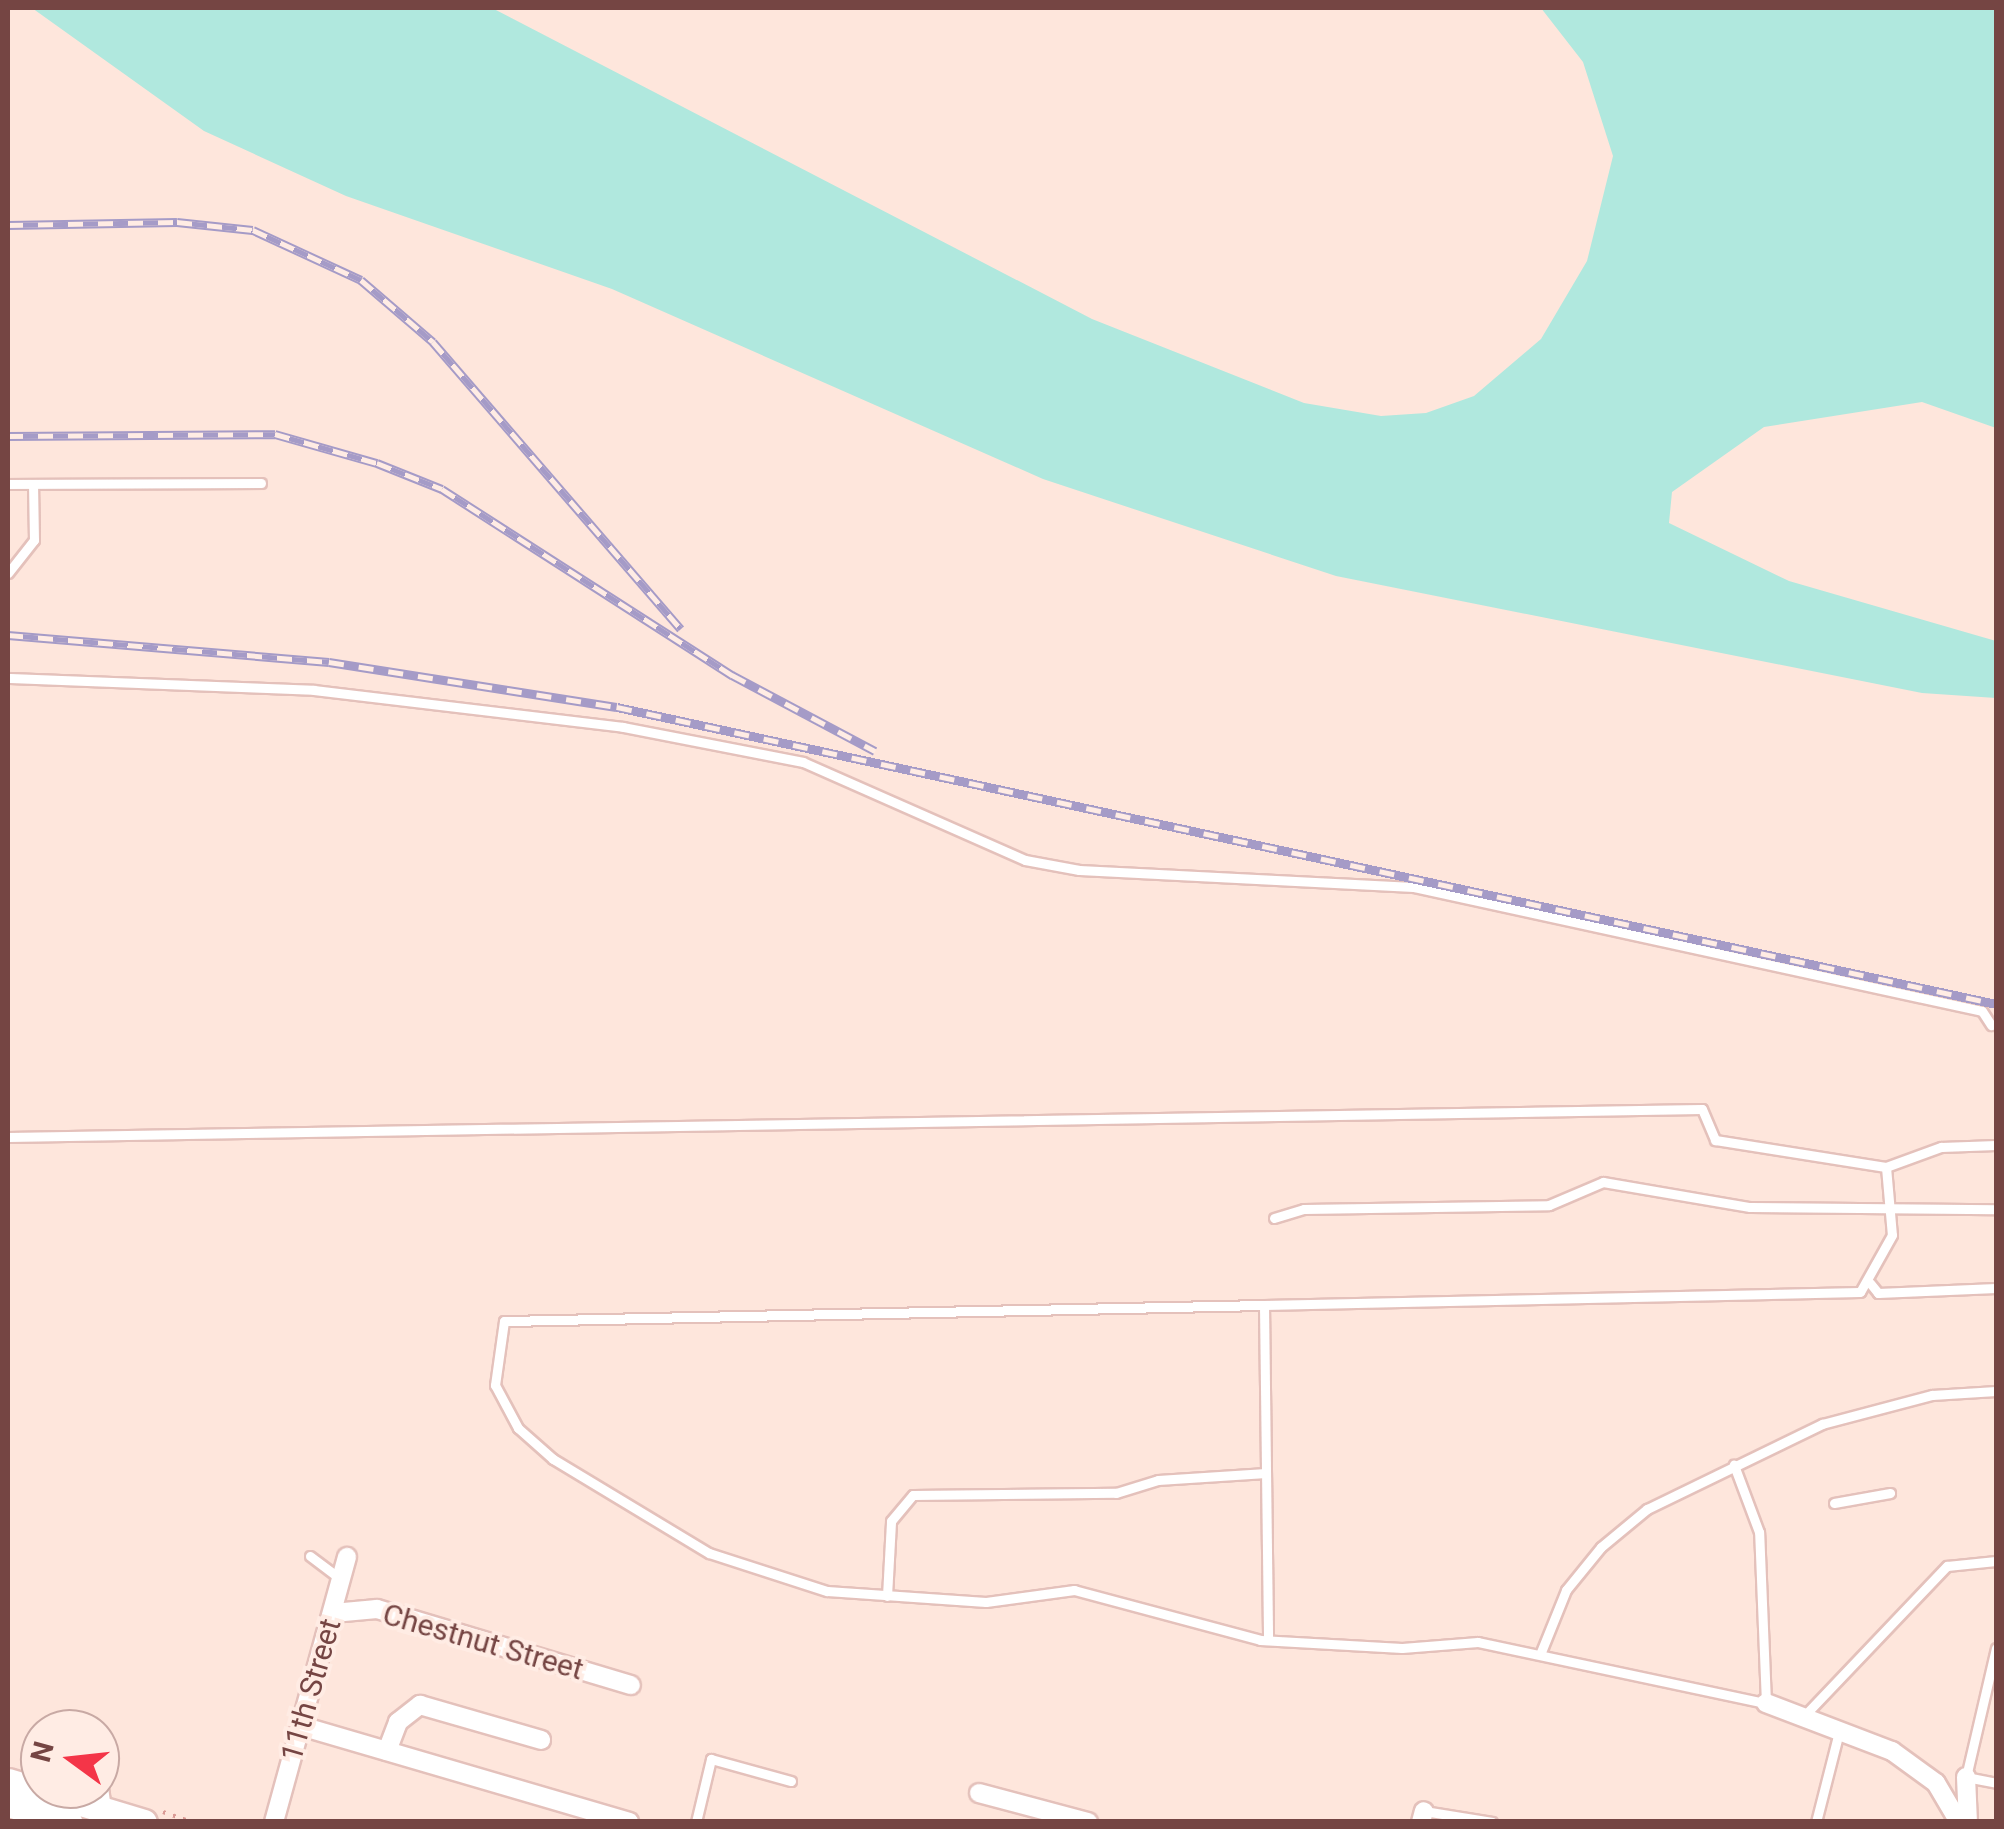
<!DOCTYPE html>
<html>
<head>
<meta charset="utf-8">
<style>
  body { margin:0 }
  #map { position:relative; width:2004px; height:1829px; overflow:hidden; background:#fee6dc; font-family:Roboto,sans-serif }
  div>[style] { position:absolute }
  .water>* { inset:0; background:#b0e8de }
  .path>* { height:4px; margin-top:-2px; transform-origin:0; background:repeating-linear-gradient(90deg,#da9a95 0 2.5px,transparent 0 10.5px) }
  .roads { filter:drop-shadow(2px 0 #e4c1bb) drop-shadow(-2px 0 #e4c1bb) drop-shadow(0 2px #e4c1bb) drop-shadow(0 -2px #e4c1bb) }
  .service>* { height:9px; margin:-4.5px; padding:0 4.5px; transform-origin:4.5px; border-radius:4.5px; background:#fff }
  .minor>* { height:18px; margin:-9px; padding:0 9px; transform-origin:9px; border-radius:9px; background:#fff }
  .secondary>* { height:25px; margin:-12.5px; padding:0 12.5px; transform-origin:12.5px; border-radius:12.5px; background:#fff }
  .rail>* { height:9px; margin-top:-4.5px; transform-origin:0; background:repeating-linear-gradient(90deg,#ffece4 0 15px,#a59bc7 0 30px); box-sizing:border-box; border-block:2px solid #a59bc7 }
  span { translate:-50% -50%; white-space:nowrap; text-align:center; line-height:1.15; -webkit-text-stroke:8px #ffece4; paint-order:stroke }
  .street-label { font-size:30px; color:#754543 }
  .frame { position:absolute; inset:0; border:10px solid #754543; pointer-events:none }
  .north { position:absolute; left:20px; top:1709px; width:100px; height:100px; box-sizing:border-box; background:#ffece4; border:2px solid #c8a9a4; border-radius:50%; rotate:285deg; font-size:28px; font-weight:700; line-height:40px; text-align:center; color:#754543 }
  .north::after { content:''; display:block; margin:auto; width:35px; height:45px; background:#f43548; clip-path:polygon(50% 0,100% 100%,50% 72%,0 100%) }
</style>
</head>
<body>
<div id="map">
  <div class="water">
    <div style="clip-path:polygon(32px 8px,492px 8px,1092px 319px,1304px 403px,1381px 416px,1426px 413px,1474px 396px,1541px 339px,1587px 261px,1613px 156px,1583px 62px,1541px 8px,1996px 8px,1996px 428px,1922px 402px,1764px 427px,1672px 492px,1669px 523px,1789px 581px,1996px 641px,1996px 698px,1922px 693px,1336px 576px,1043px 479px,612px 289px,346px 196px,204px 131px)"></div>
  </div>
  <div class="path">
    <div style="left:163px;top:1812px;width:31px;rotate:19deg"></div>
  </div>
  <div class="roads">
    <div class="service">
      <div style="left:8px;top:484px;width:253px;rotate:-0.2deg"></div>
      <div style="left:8px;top:573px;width:42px;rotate:-51.8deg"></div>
      <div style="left:34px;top:540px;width:56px;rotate:-91deg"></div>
      <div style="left:8px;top:678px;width:306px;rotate:2.2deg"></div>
      <div style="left:314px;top:690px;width:311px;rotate:6.8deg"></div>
      <div style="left:623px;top:727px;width:183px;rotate:11deg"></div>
      <div style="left:803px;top:762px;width:243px;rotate:23.8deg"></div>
      <div style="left:1025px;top:860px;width:55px;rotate:10.5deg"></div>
      <div style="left:1079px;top:870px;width:335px;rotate:2.9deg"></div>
      <div style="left:1414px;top:887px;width:581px;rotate:12.32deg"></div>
      <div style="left:1982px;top:1011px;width:17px;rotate:57deg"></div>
      <div style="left:8px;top:1137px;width:1694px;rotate:-0.95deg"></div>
      <div style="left:1702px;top:1109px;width:34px;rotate:67deg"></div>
      <div style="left:1715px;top:1140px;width:173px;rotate:9deg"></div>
      <div style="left:1886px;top:1167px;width:68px;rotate:85deg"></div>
      <div style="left:1892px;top:1235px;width:65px;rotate:119.3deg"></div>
      <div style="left:1860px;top:1292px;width:596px;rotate:178.75deg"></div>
      <div style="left:1264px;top:1305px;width:335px;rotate:89.3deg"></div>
      <div style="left:1886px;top:1167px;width:59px;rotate:-20deg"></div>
      <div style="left:1941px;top:1147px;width:55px;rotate:-2.1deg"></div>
      <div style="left:1274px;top:1218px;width:31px;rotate:-17deg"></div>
      <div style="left:1304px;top:1209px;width:245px;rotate:-0.9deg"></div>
      <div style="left:1549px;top:1205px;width:59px;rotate:-23.1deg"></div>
      <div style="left:1603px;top:1182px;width:149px;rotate:9.7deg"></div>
      <div style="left:1750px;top:1207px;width:246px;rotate:0.5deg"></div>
      <div style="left:1870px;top:1283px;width:13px;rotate:51deg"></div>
      <div style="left:1878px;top:1293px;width:118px;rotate:-2.4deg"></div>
      <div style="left:1264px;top:1305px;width:760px;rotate:178.79deg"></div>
      <div style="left:504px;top:1321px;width:65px;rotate:98deg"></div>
      <div style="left:495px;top:1385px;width:49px;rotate:61.9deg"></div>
      <div style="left:518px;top:1428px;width:47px;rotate:41.5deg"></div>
      <div style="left:553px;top:1459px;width:182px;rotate:31.1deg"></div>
      <div style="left:709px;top:1553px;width:124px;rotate:17.9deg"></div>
      <div style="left:827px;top:1591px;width:159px;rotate:4deg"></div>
      <div style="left:986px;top:1602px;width:89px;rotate:-7.8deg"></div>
      <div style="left:1074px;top:1590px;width:193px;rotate:15deg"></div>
      <div style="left:1260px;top:1640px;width:142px;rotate:3.2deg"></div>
      <div style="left:1402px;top:1648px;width:76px;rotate:-4.5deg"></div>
      <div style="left:1478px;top:1642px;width:294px;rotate:12deg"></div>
      <div style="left:1766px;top:1703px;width:171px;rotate:-92.3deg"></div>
      <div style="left:1759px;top:1532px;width:72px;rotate:-110.5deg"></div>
      <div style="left:1834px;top:1503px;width:57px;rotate:-10.1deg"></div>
      <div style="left:310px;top:1556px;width:36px;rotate:37deg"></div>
      <div style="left:887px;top:1596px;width:75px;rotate:-86.9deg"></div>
      <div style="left:891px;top:1521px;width:34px;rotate:-50deg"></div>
      <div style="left:913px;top:1495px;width:203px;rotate:-0.6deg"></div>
      <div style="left:1116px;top:1493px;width:44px;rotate:-17.2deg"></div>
      <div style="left:1158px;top:1480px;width:108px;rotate:-3.7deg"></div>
      <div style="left:1996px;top:1648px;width:132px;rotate:103.1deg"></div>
      <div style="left:1966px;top:1777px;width:31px;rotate:11deg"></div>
      <div style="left:1541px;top:1652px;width:67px;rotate:-68deg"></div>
      <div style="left:1566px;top:1590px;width:55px;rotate:-50.9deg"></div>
      <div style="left:1601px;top:1547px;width:60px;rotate:-39.6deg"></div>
      <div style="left:1647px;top:1509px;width:195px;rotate:-25.9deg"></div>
      <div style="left:1822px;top:1424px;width:114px;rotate:-14.8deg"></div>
      <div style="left:1932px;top:1395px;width:64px;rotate:-3.6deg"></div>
      <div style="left:1803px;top:1717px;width:209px;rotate:-46.4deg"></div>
      <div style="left:1947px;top:1566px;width:49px;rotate:-5.8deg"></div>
      <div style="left:100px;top:1766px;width:42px;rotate:81.9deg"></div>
      <div style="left:1424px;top:1811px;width:69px;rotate:9.2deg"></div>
      <div style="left:696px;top:1822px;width:65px;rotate:-76.6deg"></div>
      <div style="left:711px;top:1759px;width:83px;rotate:15.4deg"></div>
      <div style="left:1816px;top:1822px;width:93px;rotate:-75.7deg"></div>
    </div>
    <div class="minor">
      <div style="left:333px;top:1613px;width:44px;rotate:-5.2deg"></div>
      <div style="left:377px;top:1609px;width:265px;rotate:16.7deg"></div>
      <div style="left:1766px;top:1703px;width:135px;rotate:20.9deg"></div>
      <div style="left:1892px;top:1751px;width:54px;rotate:36deg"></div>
      <div style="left:1936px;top:1783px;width:45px;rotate:59.5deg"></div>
      <div style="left:301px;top:1726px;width:342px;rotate:16.3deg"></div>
      <div style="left:387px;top:1751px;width:31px;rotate:-69deg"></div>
      <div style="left:398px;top:1722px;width:28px;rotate:-38deg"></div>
      <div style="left:420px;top:1705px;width:126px;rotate:16.1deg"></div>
      <div style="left:1966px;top:1777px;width:45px;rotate:87.5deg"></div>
      <div style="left:979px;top:1793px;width:113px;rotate:14.9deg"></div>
      <div style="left:274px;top:1822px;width:275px;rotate:-74.6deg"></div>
      <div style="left:1421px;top:1822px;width:11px;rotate:-75deg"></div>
    </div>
    <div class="secondary">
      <div style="left:8px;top:1781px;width:142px;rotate:16.8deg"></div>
      <div style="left:8px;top:1804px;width:64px;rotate:16.4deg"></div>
    </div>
  </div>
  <div class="rail">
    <div style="left:8px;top:225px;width:169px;rotate:-1deg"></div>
    <div style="left:177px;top:222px;width:76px;rotate:6deg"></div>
    <div style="left:253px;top:230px;width:119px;rotate:24.8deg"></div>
    <div style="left:361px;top:280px;width:95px;rotate:40.7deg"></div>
    <div style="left:433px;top:342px;width:379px;rotate:49.2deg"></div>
    <div style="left:8px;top:436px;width:267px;rotate:-0.4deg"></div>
    <div style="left:275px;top:434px;width:106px;rotate:15.9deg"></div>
    <div style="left:377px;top:463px;width:70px;rotate:21.8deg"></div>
    <div style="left:442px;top:489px;width:345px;rotate:32.7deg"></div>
    <div style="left:732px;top:675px;width:162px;rotate:28deg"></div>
    <div style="left:8px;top:635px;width:322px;rotate:4.8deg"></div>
    <div style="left:329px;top:662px;width:291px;rotate:8.9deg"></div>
    <div style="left:617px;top:707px;width:1411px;rotate:12.15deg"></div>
  </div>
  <div class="street-label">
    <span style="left:483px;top:1642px;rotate:16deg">Chestnut Street</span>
    <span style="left:311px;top:1690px;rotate:-74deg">11th Street</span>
  </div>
  <div class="frame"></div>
  <div class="north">N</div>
</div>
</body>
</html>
